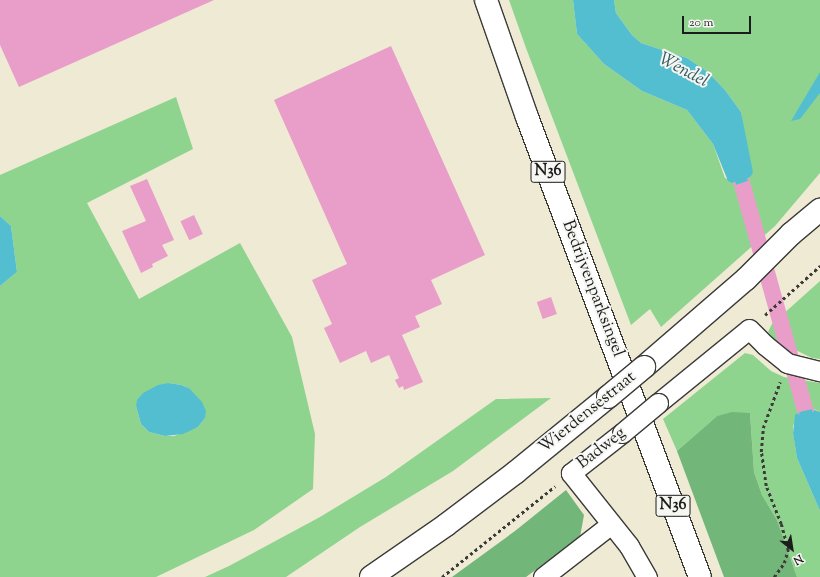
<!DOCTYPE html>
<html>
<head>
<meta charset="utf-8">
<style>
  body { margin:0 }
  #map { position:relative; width:820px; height:577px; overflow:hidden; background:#eeead4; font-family:"Sorts Mill Goudy",serif }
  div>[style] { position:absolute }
  .green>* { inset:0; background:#8fd48e }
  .forest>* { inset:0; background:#73b679 }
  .water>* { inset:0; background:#54bed1 }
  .building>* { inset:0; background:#e99ec9; transform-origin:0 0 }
  .path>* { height:2.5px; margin-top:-1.25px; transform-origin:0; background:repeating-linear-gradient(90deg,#3c3b38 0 3px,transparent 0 6px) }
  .roads { filter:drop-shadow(1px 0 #3c3b38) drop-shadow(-1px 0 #3c3b38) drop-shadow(0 1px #3c3b38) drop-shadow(0 -1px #3c3b38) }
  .minor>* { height:19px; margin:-9.5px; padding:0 9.5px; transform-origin:9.5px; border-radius:9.5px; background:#fff }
  .primary>* { height:22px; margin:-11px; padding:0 11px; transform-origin:11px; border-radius:11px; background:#fff }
  .trunk>* { height:22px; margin:-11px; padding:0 11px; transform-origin:11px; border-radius:11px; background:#fff }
  .bridges { filter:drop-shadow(1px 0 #3c3b38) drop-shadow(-1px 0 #3c3b38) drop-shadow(0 1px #3c3b38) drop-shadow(0 -1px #3c3b38) }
  .minor-bridge>* { height:19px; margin:-9.5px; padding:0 9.5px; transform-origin:9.5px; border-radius:9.5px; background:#fff }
  .primary-bridge>* { height:22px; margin:-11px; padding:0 11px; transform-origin:11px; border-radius:11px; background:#fff }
  span { translate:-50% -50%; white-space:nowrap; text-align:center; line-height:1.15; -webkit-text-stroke:4px #f6f6f2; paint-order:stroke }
  .shield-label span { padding:1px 3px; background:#f6f6f2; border:1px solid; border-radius:3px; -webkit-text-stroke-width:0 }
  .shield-label { font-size:16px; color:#1c1c1c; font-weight:700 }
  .street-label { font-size:17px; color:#1c1c1c }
  .water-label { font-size:18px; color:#325d64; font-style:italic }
  .north { position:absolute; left:772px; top:529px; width:40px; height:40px; -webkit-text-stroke:3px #f6f6f2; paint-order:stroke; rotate:150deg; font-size:11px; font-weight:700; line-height:16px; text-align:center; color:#1c1c1c }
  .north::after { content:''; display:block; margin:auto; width:14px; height:18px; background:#1c1c1c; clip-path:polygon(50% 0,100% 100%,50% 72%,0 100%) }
  .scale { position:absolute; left:682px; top:16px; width:69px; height:18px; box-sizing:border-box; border:2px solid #1c1c1c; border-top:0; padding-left:5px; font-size:12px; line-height:14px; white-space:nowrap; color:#1c1c1c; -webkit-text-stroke:3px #f6f6f2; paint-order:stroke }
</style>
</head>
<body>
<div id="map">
  <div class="green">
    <div style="clip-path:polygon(509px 0,573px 0,577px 34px,604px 64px,642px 91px,687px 110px,713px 144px,725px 178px,735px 182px,736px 184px,748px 181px,741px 112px,725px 90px,708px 72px,687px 58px,641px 43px,632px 35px,616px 13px,614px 0,820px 0,820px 173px,775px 226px,661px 327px,650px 309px,631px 325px,526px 48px)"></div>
    <div style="clip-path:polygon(evenodd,176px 97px,193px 149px,87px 203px,139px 299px,240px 243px,292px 337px,315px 434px,313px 489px,254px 530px,156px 577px,0 577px,0 286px,17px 272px,11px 226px,0 216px,0 175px,176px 97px,169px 383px,181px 385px,189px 388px,205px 418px,198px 427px,174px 436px,165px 436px,149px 432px,141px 424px,136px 406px,169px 383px)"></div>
    <div style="clip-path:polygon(820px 281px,820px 359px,812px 358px,775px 340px,768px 332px,772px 324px)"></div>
    <div style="clip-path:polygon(745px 353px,753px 355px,771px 371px,784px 377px,820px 383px,820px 412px,814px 409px,814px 411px,800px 413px,800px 415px,798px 415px,793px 426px,793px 432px,797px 458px,820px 511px,820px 577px,797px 577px,777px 520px,762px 495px,754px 472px,750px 413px,717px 416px,677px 451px,663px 419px)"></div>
    <div style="clip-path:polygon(551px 398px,453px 471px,360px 527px,286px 577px,205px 577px,229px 566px,320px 517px,386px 477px,496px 399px)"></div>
  </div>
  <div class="forest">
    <div style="clip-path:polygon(732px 412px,750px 413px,754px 472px,762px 495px,777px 520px,797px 577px,724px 577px,677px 451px,717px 416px)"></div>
    <div style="clip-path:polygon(566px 490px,584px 515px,580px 537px,526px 577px,452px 577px,515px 531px)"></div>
  </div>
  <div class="water">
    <div style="clip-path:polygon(573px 0,614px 0,616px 13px,632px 35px,641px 43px,687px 58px,708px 72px,725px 90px,741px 112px,753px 172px,751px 176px,748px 178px,748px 181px,736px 185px,735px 182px,732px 183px,728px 181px,713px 144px,687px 110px,642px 91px,604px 64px,577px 34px)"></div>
    <div style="clip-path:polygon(820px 72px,820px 93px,800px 119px,791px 121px)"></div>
    <div style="clip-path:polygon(0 216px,11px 226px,17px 272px,0 286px)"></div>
    <div style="clip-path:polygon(169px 383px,181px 385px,189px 388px,202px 402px,206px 411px,205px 418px,198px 427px,183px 434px,165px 436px,149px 432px,141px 424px,136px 406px,137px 400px,143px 393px,158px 385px)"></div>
    <div style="clip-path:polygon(812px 409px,820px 412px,820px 511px,797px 458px,793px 433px,795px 415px,797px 413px,800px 415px,799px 412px)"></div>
  </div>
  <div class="building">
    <div style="clip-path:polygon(0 0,214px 0,19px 87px,0 45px)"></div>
    <div style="clip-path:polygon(391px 46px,485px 255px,431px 280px,442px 304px,415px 316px,420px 327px,402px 335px,423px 382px,404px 390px,403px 386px,399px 388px,395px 380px,399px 378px,389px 355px,371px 363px,366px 351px,340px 363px,324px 328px,332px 324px,312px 280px,347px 264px,274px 100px)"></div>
    <div style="clip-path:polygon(747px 178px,749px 178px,814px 411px,812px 412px,812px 409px,799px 412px,798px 415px,733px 182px,735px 182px,736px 185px,748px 181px)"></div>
    <div style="clip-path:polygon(147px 179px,174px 240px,162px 245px,168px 256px,152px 264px,153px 267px,141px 273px,122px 231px,146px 221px,130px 186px)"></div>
    <div style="left:194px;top:215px;width:21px;height:15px;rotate:65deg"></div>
    <div style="left:551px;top:297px;width:18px;height:15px;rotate:71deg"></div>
  </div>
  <div class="path">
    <div style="left:765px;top:315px;width:74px;rotate:-41.7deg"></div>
    <div style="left:442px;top:577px;width:145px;rotate:-38.8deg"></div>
    <div style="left:774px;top:577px;width:17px;rotate:-54deg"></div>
    <div style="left:784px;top:563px;width:14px;rotate:-73deg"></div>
    <div style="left:788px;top:550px;width:27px;rotate:-105deg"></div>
    <div style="left:781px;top:524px;width:41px;rotate:-111.5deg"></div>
    <div style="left:766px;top:486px;width:34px;rotate:-98deg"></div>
    <div style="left:761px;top:452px;width:24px;rotate:-85deg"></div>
    <div style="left:763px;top:428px;width:49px;rotate:-69.7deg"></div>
  </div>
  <div class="roads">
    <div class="minor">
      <div style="left:658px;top:403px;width:117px;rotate:-39.1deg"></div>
      <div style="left:749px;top:329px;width:23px;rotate:45deg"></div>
      <div style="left:765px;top:345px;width:28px;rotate:39deg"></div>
      <div style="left:787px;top:363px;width:34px;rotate:14deg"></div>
      <div style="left:622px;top:433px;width:65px;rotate:141.9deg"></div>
      <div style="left:571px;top:473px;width:93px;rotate:51.5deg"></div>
      <div style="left:629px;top:546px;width:36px;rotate:60deg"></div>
      <div style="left:543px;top:577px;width:86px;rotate:-37.9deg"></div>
    </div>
    <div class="primary">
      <div style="left:644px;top:367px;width:135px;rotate:-40.8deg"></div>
      <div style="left:746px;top:279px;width:64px;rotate:-45deg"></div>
      <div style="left:791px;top:234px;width:38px;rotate:-40deg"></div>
      <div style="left:371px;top:577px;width:91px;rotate:-34.7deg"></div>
      <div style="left:446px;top:525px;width:88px;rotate:-37.1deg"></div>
      <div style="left:516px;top:472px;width:119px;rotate:-39.2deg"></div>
    </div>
    <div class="trunk">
      <div style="left:486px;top:0;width:124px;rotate:70.7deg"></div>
      <div style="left:527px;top:117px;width:491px;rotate:69.4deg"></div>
    </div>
  </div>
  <div class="bridges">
    <div class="minor-bridge">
      <div style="left:622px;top:433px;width:47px;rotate:-39.8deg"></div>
    </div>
    <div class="primary-bridge">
      <div style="left:608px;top:397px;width:47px;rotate:-39.8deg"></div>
    </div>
  </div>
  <div class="shield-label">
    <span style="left:548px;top:172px">N36</span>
    <span style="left:673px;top:506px">N36</span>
  </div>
  <div class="street-label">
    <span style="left:592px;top:289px;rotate:69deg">Bedrijvenparksingel</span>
    <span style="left:588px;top:413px;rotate:-39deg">Wierdensestraat</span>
    <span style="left:602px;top:449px;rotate:-38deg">Badweg</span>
  </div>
  <div class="water-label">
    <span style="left:683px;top:71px;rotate:28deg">Wendel</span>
  </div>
  <div class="north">N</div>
  <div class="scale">20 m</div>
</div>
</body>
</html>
